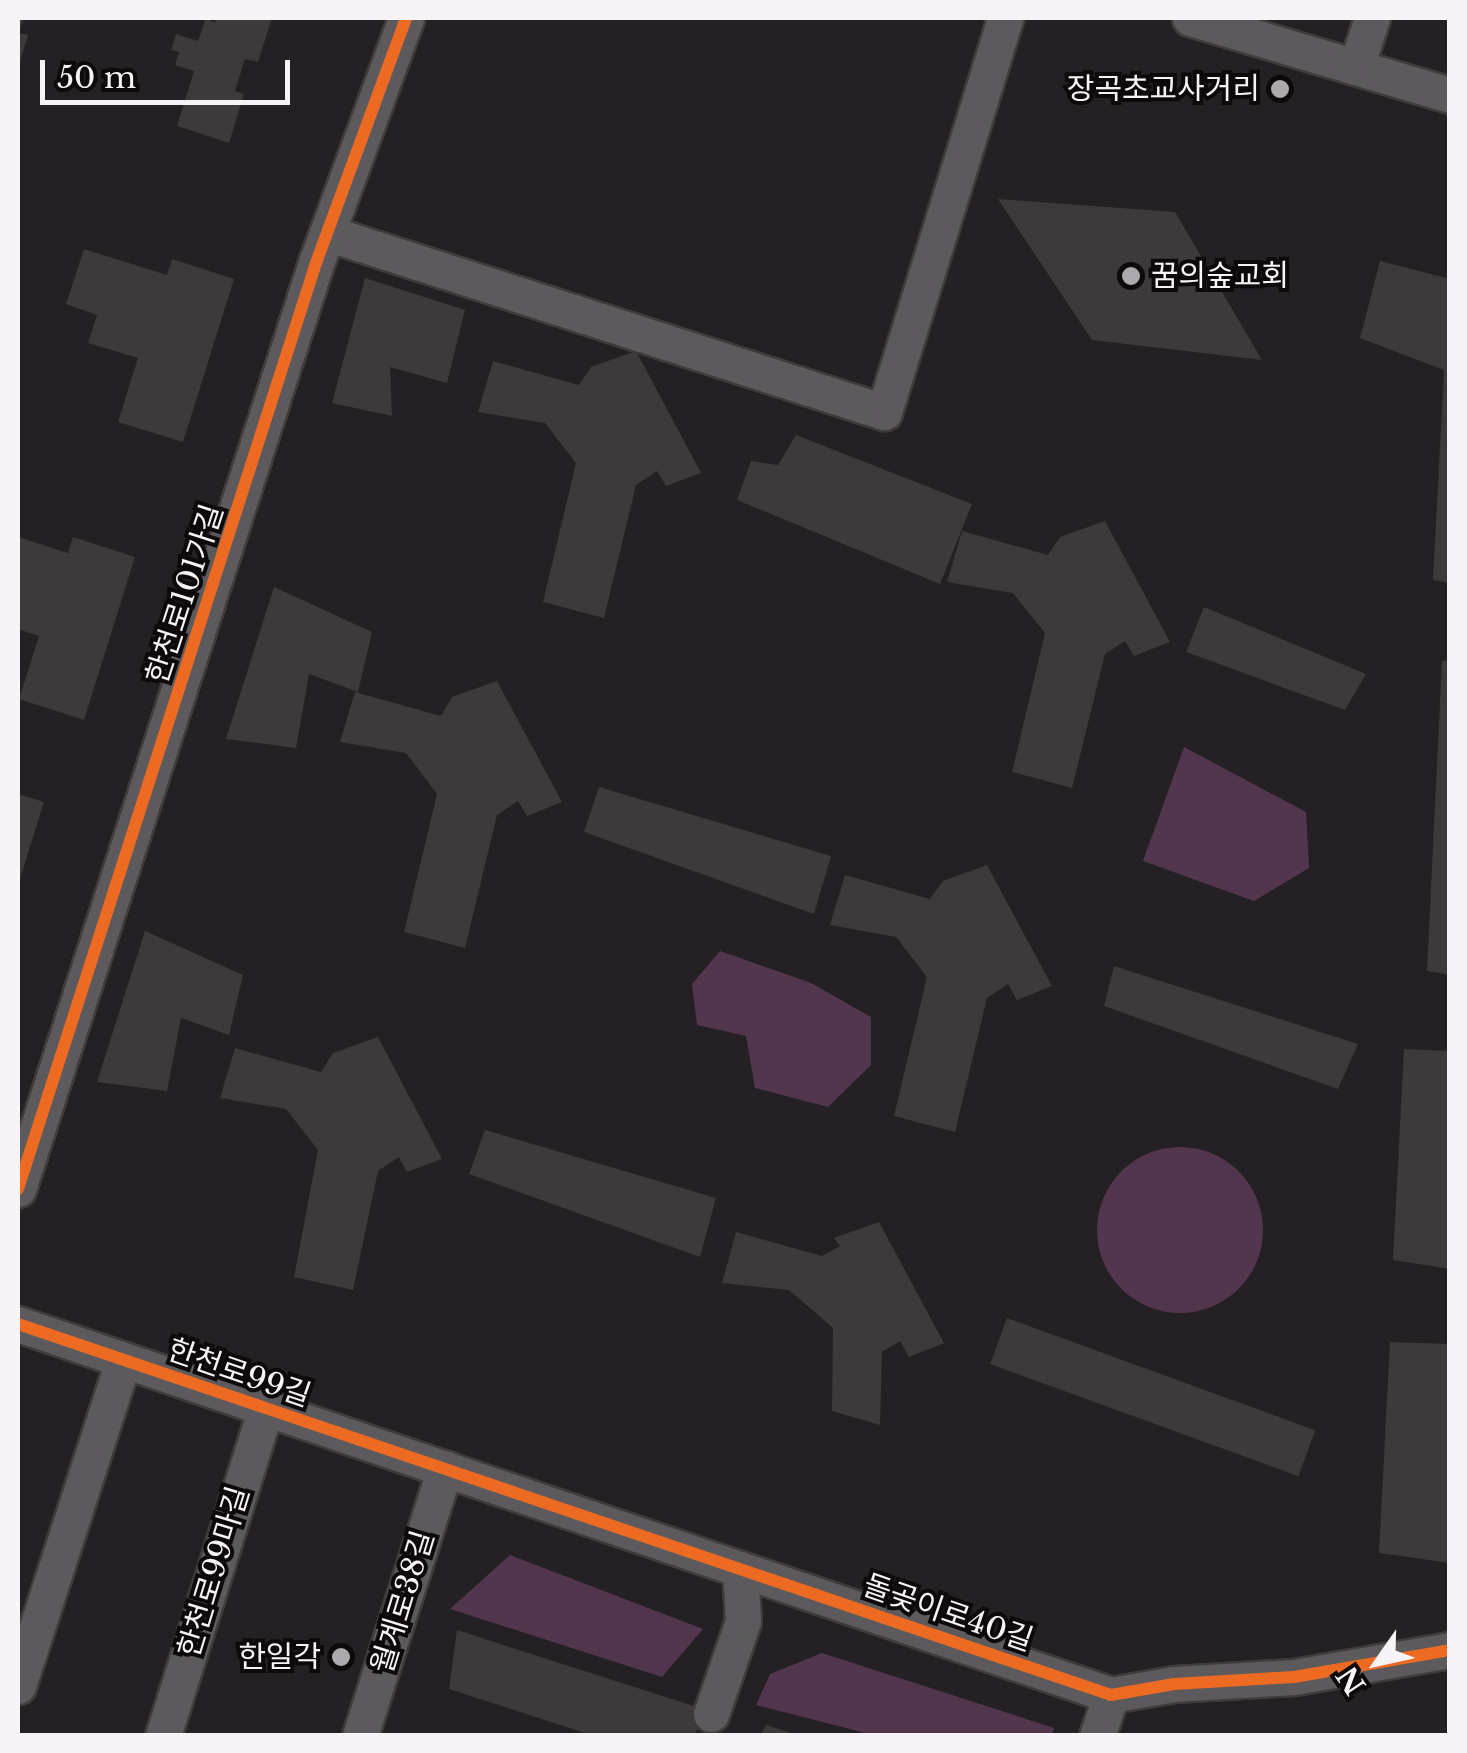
<!DOCTYPE html>
<html>
<head>
<meta charset="utf-8">
<style>
  body { margin:0 }
  #map { position:relative; width:1467px; height:1753px; overflow:hidden; background:#242023; font-family:"Libre Baskerville","Noto Sans KR",serif }
  div>[style] { position:absolute }
  .green>* { inset:0; background:#52364d }
  .round { border-radius:50% }
  .building>* { inset:0; background:#3d3a3c; transform-origin:0 0 }
  .roads { filter:drop-shadow(2px 0 #3f3c3e) drop-shadow(-2px 0 #3f3c3e) drop-shadow(0 2px #3f3c3e) drop-shadow(0 -2px #3f3c3e) }
  .minor>* { height:35px; margin:-17.5px; padding:0 17.5px; transform-origin:17.5px; border-radius:17.5px; background:#5c5a5c }
  .cycleway>* { height:12px; margin:-6px; padding:0 6px; transform-origin:6px; border-radius:6px; background:#ed6a23 }
  .dots>* { width:28px; height:28px; translate:-50% -50%; box-sizing:border-box; border:5px solid #0d0a0c; border-radius:50% }
  span { translate:-50% -50%; white-space:nowrap; text-align:center; line-height:1.15; -webkit-text-stroke:8px #0d0a0c; paint-order:stroke }
  .poi-label { font-size:30px; color:#f7f3f6 }
  .right { translate:-100% -50%; text-align:right }
  .left { translate:0 -50%; text-align:left }
  .street-label { font-size:30px; color:#f7f3f6 }
  .frame { position:absolute; inset:0; border:20px solid #f7f3f6; pointer-events:none }
  .north { position:absolute; left:1327px; top:1613px; width:100px; height:100px; -webkit-text-stroke:8px #0d0a0c; paint-order:stroke; rotate:236deg; font-size:28px; font-weight:700; line-height:40px; text-align:center; color:#f7f3f6 }
  .north::after { content:''; display:block; margin:auto; width:35px; height:45px; background:#f7f3f6; clip-path:polygon(50% 0,100% 100%,50% 72%,0 100%) }
  .scale { position:absolute; left:40px; top:60px; width:250px; height:45px; box-sizing:border-box; border:5px solid #f7f3f6; border-top:0; padding-left:12px; font-size:30px; line-height:35px; white-space:nowrap; color:#f7f3f6; -webkit-text-stroke:8px #0d0a0c; paint-order:stroke }
</style>
</head>
<body>
<div id="map">
  <div class="green">
    <div style="clip-path:polygon(1184px 747px,1306px 812px,1309px 868px,1254px 901px,1143px 861px)"></div>
    <div style="clip-path:polygon(720px 951px,811px 983px,871px 1017px,871px 1065px,828px 1107px,755px 1088px,746px 1036px,697px 1025px,692px 984px)"></div>
    <div class="round" style="left:1097px;top:1147px;width:166px;height:166px"></div>
    <div style="clip-path:polygon(510px 1555px,703px 1629px,662px 1677px,450px 1609px)"></div>
    <div style="clip-path:polygon(822px 1653px,1054px 1728px,1051px 1736px,873px 1735px,756px 1705px,770px 1674px)"></div>
  </div>
  <div class="building">
    <div style="clip-path:polygon(18px 18px,24px 18px,19px 33px,28px 35px,18px 68px)"></div>
    <div style="clip-path:polygon(206px 18px,215px 23px,216px 18px,272px 18px,258px 62px,245px 59px,235px 91px,244px 94px,229px 143px,177px 126px,194px 71px,175px 65px,179px 52px,171px 50px,176px 34px,198px 41px)"></div>
    <div style="clip-path:polygon(998px 199px,1175px 212px,1262px 360px,1092px 340px)"></div>
    <div style="clip-path:polygon(84px 249px,167px 275px,172px 259px,234px 279px,183px 442px,118px 422px,138px 358px,88px 343px,97px 315px,66px 304px)"></div>
    <div style="clip-path:polygon(1380px 261px,1450px 279px,1450px 583px,1433px 580px,1444px 370px,1360px 338px)"></div>
    <div style="clip-path:polygon(365px 278px,465px 310px,447px 383px,390px 367px,392px 416px,332px 403px)"></div>
    <div style="clip-path:polygon(636px 351px,701px 473px,666px 486px,657px 471px,636px 485px,604px 618px,543px 602px,576px 463px,545px 423px,478px 412px,493px 361px,579px 385px,591px 367px)"></div>
    <div style="clip-path:polygon(796px 435px,972px 504px,940px 584px,737px 500px,751px 461px,778px 465px)"></div>
    <div style="clip-path:polygon(1105px 521px,1170px 642px,1134px 656px,1125px 641px,1105px 654px,1072px 788px,1012px 772px,1045px 633px,1013px 593px,947px 582px,962px 531px,1048px 555px,1060px 537px)"></div>
    <div style="clip-path:polygon(18px 537px,68px 553px,73px 537px,135px 557px,84px 720px,19px 699px,39px 636px,18px 629px)"></div>
    <div style="clip-path:polygon(274px 587px,372px 632px,358px 692px,309px 674px,296px 748px,226px 739px)"></div>
    <div style="clip-path:polygon(1204px 607px,1366px 674px,1345px 710px,1186px 652px)"></div>
    <div style="clip-path:polygon(1450px 660px,1450px 975px,1427px 971px,1442px 661px)"></div>
    <div style="clip-path:polygon(497px 681px,562px 802px,527px 816px,518px 801px,497px 815px,465px 948px,404px 932px,437px 794px,406px 753px,340px 742px,355px 692px,441px 716px,452px 697px)"></div>
    <div style="clip-path:polygon(599px 787px,831px 856px,814px 914px,584px 832px)"></div>
    <div style="clip-path:polygon(18px 794px,44px 802px,18px 885px)"></div>
    <div style="clip-path:polygon(987px 865px,1052px 986px,1017px 1000px,1008px 984px,987px 998px,955px 1132px,894px 1116px,927px 977px,896px 937px,830px 925px,845px 875px,930px 899px,943px 881px)"></div>
    <div style="clip-path:polygon(145px 931px,243px 975px,229px 1035px,181px 1018px,167px 1091px,97px 1082px)"></div>
    <div style="clip-path:polygon(1114px 966px,1358px 1044px,1338px 1089px,1104px 1006px)"></div>
    <div style="clip-path:polygon(378px 1037px,442px 1159px,407px 1172px,399px 1157px,378px 1171px,353px 1290px,294px 1277px,318px 1150px,286px 1109px,220px 1098px,235px 1048px,321px 1072px,333px 1053px)"></div>
    <div style="clip-path:polygon(1404px 1049px,1450px 1051px,1450px 1269px,1393px 1260px)"></div>
    <div style="clip-path:polygon(485px 1130px,716px 1198px,700px 1257px,469px 1174px)"></div>
    <div style="clip-path:polygon(879px 1222px,944px 1343px,909px 1357px,900px 1341px,882px 1352px,880px 1425px,832px 1411px,833px 1328px,789px 1290px,722px 1283px,736px 1232px,822px 1256px,840px 1246px,834px 1238px)"></div>
    <div style="left:1007px;top:1318px;width:328px;height:49px;rotate:20deg"></div>
    <div style="clip-path:polygon(1390px 1342px,1450px 1344px,1450px 1563px,1379px 1553px)"></div>
    <div style="clip-path:polygon(457px 1630px,703px 1709px,695px 1736px,594px 1736px,449px 1689px)"></div>
    <div style="clip-path:polygon(766px 1725px,798px 1735px,798px 1736px,760px 1736px)"></div>
  </div>
  <div class="roads">
    <div class="minor">
      <div style="left:1190px;top:18px;width:271px;rotate:16.5deg"></div>
      <div style="left:1356px;top:67px;width:52px;rotate:-71.9deg"></div>
      <div style="left:327px;top:233px;width:585px;rotate:17.82deg"></div>
      <div style="left:884px;top:412px;width:412px;rotate:-72.9deg"></div>
      <div style="left:18px;top:1189px;width:973px;rotate:-72.16deg"></div>
      <div style="left:316px;top:263px;width:261px;rotate:-69.8deg"></div>
      <div style="left:18px;top:1324px;width:1154px;rotate:18.75deg"></div>
      <div style="left:1111px;top:1695px;width:64px;rotate:-9.9deg"></div>
      <div style="left:1174px;top:1684px;width:120px;rotate:-3.3deg"></div>
      <div style="left:1294px;top:1677px;width:158px;rotate:-9.8deg"></div>
      <div style="left:18px;top:1686px;width:342px;rotate:-72.1deg"></div>
      <div style="left:711px;top:1714px;width:98px;rotate:-71deg"></div>
      <div style="left:743px;top:1621px;width:52px;rotate:-93.3deg"></div>
      <div style="left:163px;top:1736px;width:344px;rotate:-72.6deg"></div>
      <div style="left:360px;top:1736px;width:281px;rotate:-72.4deg"></div>
      <div style="left:1097px;top:1736px;width:43px;rotate:-71.1deg"></div>
    </div>
  </div>
  <div class="cycleway">
    <div style="left:18px;top:1189px;width:973px;rotate:-72.16deg"></div>
    <div style="left:316px;top:263px;width:261px;rotate:-69.8deg"></div>
    <div style="left:18px;top:1324px;width:1154px;rotate:18.75deg"></div>
    <div style="left:1111px;top:1695px;width:64px;rotate:-9.9deg"></div>
    <div style="left:1174px;top:1684px;width:120px;rotate:-3.3deg"></div>
    <div style="left:1294px;top:1677px;width:158px;rotate:-9.8deg"></div>
  </div>
  <div class="dots">
    <div style="left:1280px;top:89px;background:#ada9ac"></div>
    <div style="left:1131px;top:276px;background:#ada9ac"></div>
    <div style="left:341px;top:1657px;background:#ada9ac"></div>
  </div>
  <div class="poi-label">
    <span class="right" style="left:1260px;top:89px">장곡초교사거리</span>
    <span class="left" style="left:1151px;top:276px">꿈의숲교회</span>
    <span class="right" style="left:321px;top:1657px">한일각</span>
  </div>
  <div class="street-label">
    <span style="left:185px;top:594px;rotate:-72deg">한천로101가길</span>
    <span style="left:239px;top:1373px;rotate:19deg">한천로99길</span>
    <span style="left:214px;top:1572px;rotate:-73deg">한천로99마길</span>
    <span style="left:403px;top:1602px;rotate:-73deg">월계로38길</span>
    <span style="left:948px;top:1613px;rotate:19deg">돌곶이로40길</span>
  </div>
  <div class="frame"></div>
  <div class="north">N</div>
  <div class="scale">50 m</div>
</div>
</body>
</html>
